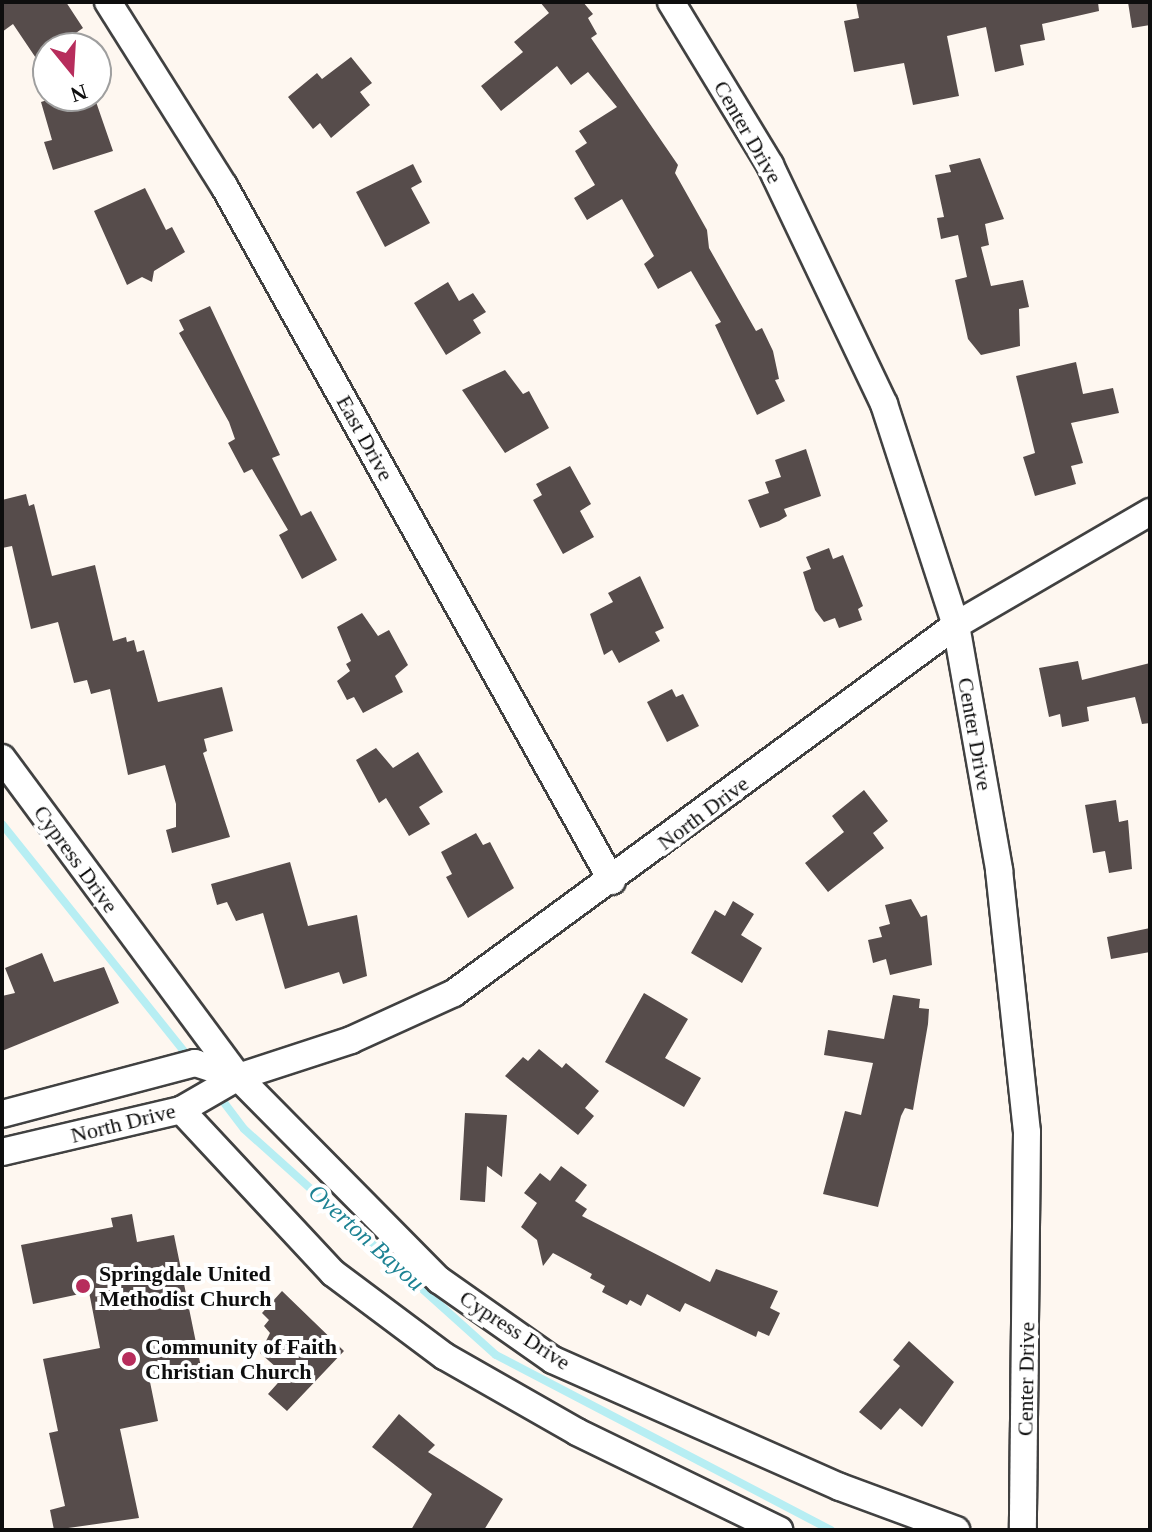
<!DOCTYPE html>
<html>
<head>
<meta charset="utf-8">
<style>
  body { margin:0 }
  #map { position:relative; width:1152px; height:1532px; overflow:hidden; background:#fef7f0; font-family:"Times New Roman",serif }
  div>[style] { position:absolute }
  .stream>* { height:8px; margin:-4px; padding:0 4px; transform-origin:4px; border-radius:4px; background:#b7eef3 }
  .building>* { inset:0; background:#564c4b }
  .roads { filter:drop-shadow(2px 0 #414141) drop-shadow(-2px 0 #414141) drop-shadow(0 2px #414141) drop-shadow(0 -2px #414141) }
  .street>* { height:26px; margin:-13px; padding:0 13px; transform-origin:13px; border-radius:13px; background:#fff }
  .dots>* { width:22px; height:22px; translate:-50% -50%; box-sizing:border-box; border:4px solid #fff; border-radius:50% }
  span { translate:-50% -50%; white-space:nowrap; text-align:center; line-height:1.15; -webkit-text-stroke:8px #fff; paint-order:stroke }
  .street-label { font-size:22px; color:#0e0e0e }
  .poi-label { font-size:22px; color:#0e0e0e; font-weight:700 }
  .left { translate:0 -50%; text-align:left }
  .water-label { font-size:24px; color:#1c8293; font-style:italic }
  .frame { position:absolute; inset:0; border:4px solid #0e0e0e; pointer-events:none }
  .north { position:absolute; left:32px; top:32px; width:80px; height:80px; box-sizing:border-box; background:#fff; border:2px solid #9f9f9f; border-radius:50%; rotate:162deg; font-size:22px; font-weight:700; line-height:32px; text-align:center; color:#0e0e0e }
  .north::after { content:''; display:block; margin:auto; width:28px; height:36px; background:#b72d5c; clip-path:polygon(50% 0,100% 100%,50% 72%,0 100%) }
</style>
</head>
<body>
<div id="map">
  <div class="stream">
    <div style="left:2px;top:824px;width:301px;rotate:51.3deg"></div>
    <div style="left:216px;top:1092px;width:46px;rotate:52.9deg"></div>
    <div style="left:244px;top:1129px;width:338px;rotate:41.9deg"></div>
    <div style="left:496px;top:1355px;width:378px;rotate:27.6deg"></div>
  </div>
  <div class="building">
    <div style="clip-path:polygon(2px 2px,66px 2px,83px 28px,73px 35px,82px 48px,48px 48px,48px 76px,13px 24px,2px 32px)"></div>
    <div style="clip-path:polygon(540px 2px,583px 2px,593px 14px,588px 18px,597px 34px,591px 38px,678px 165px,675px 173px,707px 230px,709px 248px,756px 331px,762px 328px,773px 351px,779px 379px,775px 380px,785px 401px,757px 415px,715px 325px,721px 322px,691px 271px,658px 289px,644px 264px,654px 256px,622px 199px,587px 220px,574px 198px,595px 185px,575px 151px,587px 143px,579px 131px,617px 107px,588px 72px,571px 85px,557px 66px,501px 111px,481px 86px,523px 52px,514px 42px,549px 13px)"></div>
    <div style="clip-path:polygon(856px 2px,1098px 2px,1099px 11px,1042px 24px,1045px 40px,1020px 45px,1024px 65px,995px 72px,986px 27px,947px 36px,959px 96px,913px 105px,904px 63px,854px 72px,844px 21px,859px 18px)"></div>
    <div style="clip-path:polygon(1128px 2px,1150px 2px,1150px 25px,1132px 28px)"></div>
    <div style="clip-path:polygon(351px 57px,372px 83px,360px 92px,370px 105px,331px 138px,320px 123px,313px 129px,288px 97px,317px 73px,322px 79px)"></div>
    <div style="clip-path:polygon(60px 96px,94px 96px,113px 151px,53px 170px,44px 142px,52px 140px,41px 102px)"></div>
    <div style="clip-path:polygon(980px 158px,1004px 219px,985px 224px,989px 245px,981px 247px,991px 286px,1023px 280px,1029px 307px,1019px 309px,1020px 346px,981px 355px,968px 339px,955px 280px,967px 277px,958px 235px,941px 239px,937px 218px,944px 217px,935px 175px,951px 172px,949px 165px)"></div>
    <div style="clip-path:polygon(413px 164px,422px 182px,411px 188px,430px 223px,385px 247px,356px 192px)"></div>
    <div style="clip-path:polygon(145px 188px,166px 230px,172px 227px,185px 252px,154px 271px,152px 282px,142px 277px,127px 285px,94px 211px)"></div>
    <div style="clip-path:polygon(448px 282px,459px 301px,473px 293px,486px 312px,473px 320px,481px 333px,446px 355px,414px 303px)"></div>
    <div style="clip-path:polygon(210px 306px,280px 455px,272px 458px,301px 516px,311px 511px,337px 560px,302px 579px,279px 535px,288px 530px,252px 469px,244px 473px,228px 443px,235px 439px,229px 422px,179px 333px,184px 330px,179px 320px)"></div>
    <div style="clip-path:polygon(1076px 362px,1083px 394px,1113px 388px,1119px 413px,1071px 423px,1083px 463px,1071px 466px,1076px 484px,1035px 496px,1023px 457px,1035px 453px,1016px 376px)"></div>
    <div style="clip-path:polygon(505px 370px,523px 394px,529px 391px,549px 428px,505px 453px,462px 390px)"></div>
    <div style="clip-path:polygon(806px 449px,821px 496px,784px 509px,787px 516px,779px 521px,760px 528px,748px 500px,769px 493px,765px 482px,781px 477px,775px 460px)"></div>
    <div style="clip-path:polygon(570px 466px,591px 504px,580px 511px,594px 537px,563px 554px,533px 500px,542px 495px,536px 484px)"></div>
    <div style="clip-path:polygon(26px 494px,29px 506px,34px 504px,52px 576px,95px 565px,113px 641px,126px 637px,127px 642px,134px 640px,137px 652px,144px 650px,158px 702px,222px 687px,233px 731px,204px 739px,207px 751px,203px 753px,230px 837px,172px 853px,166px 830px,176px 827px,176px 804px,165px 765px,128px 775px,110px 689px,91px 694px,87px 680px,74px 683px,58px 622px,31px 629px,12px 546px,2px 548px,2px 500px)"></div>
    <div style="clip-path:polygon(829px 548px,833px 559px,843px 555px,863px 606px,858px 609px,862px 620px,839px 628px,835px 618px,824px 622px,815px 610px,803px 572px,811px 569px,806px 557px)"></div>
    <div style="clip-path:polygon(640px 576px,664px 628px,655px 632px,660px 641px,619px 663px,612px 650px,604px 655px,590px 614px,613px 602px,608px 593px)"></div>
    <div style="clip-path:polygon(362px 613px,378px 636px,389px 630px,408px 665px,395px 676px,403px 692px,363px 713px,354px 697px,347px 700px,337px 681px,350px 671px,346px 664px,351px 661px,337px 627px)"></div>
    <div style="clip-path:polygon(1078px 661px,1082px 680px,1150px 663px,1150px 723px,1142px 724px,1135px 697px,1087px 707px,1089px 721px,1062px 727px,1060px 714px,1049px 717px,1039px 668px)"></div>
    <div style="clip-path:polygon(672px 689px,676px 697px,683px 694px,699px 726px,667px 742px,647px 702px)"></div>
    <div style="clip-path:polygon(376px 748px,393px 768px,418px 752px,443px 792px,419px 807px,430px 824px,409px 836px,386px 798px,379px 803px,356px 760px)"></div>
    <div style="clip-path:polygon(864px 790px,888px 821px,873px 833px,884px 848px,828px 892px,805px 863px,844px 832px,832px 816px)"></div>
    <div style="clip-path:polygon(1116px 800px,1119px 822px,1128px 820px,1132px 869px,1109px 873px,1105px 851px,1093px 853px,1085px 805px)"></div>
    <div style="clip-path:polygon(476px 833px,483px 845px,490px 842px,514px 888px,468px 918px,446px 877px,452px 874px,441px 852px)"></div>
    <div style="clip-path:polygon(290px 862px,308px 926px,357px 915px,367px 976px,343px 984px,339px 972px,285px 989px,263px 913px,236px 921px,227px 902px,217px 905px,211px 884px)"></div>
    <div style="clip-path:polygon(911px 899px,921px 917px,927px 915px,932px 965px,890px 975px,886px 959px,873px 963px,868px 940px,882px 937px,879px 927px,890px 924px,885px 905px)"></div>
    <div style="clip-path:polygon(733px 901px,754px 914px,741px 935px,762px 948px,742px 983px,691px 953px,715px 910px,725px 916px)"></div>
    <div style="clip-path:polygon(1150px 928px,1150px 952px,1111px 959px,1107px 937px)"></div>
    <div style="clip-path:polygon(42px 953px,54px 982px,104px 967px,119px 1003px,2px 1051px,2px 996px,15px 993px,5px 968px)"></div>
    <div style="clip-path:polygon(644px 993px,688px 1019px,665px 1058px,701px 1078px,684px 1107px,605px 1062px)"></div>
    <div style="clip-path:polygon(893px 995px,920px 999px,919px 1008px,929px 1009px,928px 1024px,913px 1110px,905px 1108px,901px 1116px,878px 1207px,823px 1194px,845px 1111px,861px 1115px,873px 1063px,824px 1055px,828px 1030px,884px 1039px)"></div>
    <div style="clip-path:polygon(539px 1049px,562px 1068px,566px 1063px,599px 1091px,585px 1108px,594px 1116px,578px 1135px,505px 1076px,523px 1057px,528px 1061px)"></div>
    <div style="clip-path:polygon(465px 1113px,507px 1115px,502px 1177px,487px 1166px,485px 1202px,460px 1200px)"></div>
    <div style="clip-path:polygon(561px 1166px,587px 1185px,575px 1201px,587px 1209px,582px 1216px,710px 1282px,716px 1269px,778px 1291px,770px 1308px,780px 1313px,769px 1336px,758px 1331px,756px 1337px,685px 1303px,680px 1312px,647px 1294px,641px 1306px,630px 1300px,627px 1305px,602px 1292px,605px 1286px,590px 1278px,592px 1274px,553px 1253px,543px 1266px,537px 1240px,521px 1227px,537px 1203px,524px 1193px,540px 1173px,550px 1181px)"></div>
    <div style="clip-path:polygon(132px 1214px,137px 1242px,174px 1235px,202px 1372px,150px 1382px,158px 1421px,120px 1429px,139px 1518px,54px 1530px,50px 1510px,65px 1506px,49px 1433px,58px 1431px,43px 1359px,100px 1348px,89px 1292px,33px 1304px,21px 1245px,113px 1227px,111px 1218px)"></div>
    <div style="clip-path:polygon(282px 1291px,344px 1351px,287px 1411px,268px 1394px,285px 1375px,260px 1353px,270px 1333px,264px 1326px,269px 1320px,262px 1313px)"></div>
    <div style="clip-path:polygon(909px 1341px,954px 1382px,922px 1427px,900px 1408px,881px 1430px,859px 1412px,900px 1366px,893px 1360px)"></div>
    <div style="clip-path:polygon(399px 1414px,435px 1445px,428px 1452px,503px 1499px,484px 1530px,411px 1530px,432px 1494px,372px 1447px)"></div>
  </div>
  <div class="roads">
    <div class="street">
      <div style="left:108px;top:2px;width:218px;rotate:57.8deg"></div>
      <div style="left:224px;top:186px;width:796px;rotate:60.83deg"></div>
      <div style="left:671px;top:2px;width:191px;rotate:58.7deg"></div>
      <div style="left:770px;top:165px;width:265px;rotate:64.5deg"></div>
      <div style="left:884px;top:404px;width:232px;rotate:72deg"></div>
      <div style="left:956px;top:625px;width:249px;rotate:80deg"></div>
      <div style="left:999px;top:870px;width:263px;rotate:83.9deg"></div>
      <div style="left:1027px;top:1132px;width:398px;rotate:90.6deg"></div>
      <div style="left:2px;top:758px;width:397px;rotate:53.5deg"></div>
      <div style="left:238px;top:1077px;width:286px;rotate:45.3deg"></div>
      <div style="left:439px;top:1280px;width:139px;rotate:35.1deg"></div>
      <div style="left:553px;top:1360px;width:314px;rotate:23.9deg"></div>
      <div style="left:840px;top:1487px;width:124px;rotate:20.3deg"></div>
      <div style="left:181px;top:1110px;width:223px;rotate:47deg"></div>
      <div style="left:333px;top:1273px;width:139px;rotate:36.8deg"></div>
      <div style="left:444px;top:1356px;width:153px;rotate:29.7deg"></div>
      <div style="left:577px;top:1432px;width:225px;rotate:25.9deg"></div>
      <div style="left:2px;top:1114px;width:200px;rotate:-14.8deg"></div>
      <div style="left:195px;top:1063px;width:45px;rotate:18deg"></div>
      <div style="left:2px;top:1152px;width:184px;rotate:-13.2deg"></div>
      <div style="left:181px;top:1110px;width:66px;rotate:-30.1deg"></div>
      <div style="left:238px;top:1077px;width:119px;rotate:-18.1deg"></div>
      <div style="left:351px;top:1040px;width:113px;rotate:-24.5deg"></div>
      <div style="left:454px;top:993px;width:622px;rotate:-36.24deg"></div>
      <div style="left:956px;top:625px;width:225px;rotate:-30.2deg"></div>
    </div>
  </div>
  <div class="dots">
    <div style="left:83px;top:1286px;background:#b72d5c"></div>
    <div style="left:129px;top:1359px;background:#b72d5c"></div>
  </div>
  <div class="street-label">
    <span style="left:748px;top:132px;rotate:60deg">Center Drive</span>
    <span style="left:365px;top:438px;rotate:61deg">East Drive</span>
    <span style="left:975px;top:734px;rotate:80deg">Center Drive</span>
    <span style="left:703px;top:813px;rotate:-37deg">North Drive</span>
    <span style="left:76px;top:859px;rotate:54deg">Cypress Drive</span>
    <span style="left:123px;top:1123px;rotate:-14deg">North Drive</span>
    <span style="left:515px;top:1330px;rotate:33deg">Cypress Drive</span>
    <span style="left:1026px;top:1379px;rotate:-89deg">Center Drive</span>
  </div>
  <div class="poi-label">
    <span class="left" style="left:99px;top:1286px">Springdale United<br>Methodist Church</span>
    <span class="left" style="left:145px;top:1359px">Community of Faith<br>Christian Church</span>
  </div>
  <div class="water-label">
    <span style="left:366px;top:1238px;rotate:42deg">Overton Bayou</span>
  </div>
  <div class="frame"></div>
  <div class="north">N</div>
</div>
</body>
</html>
